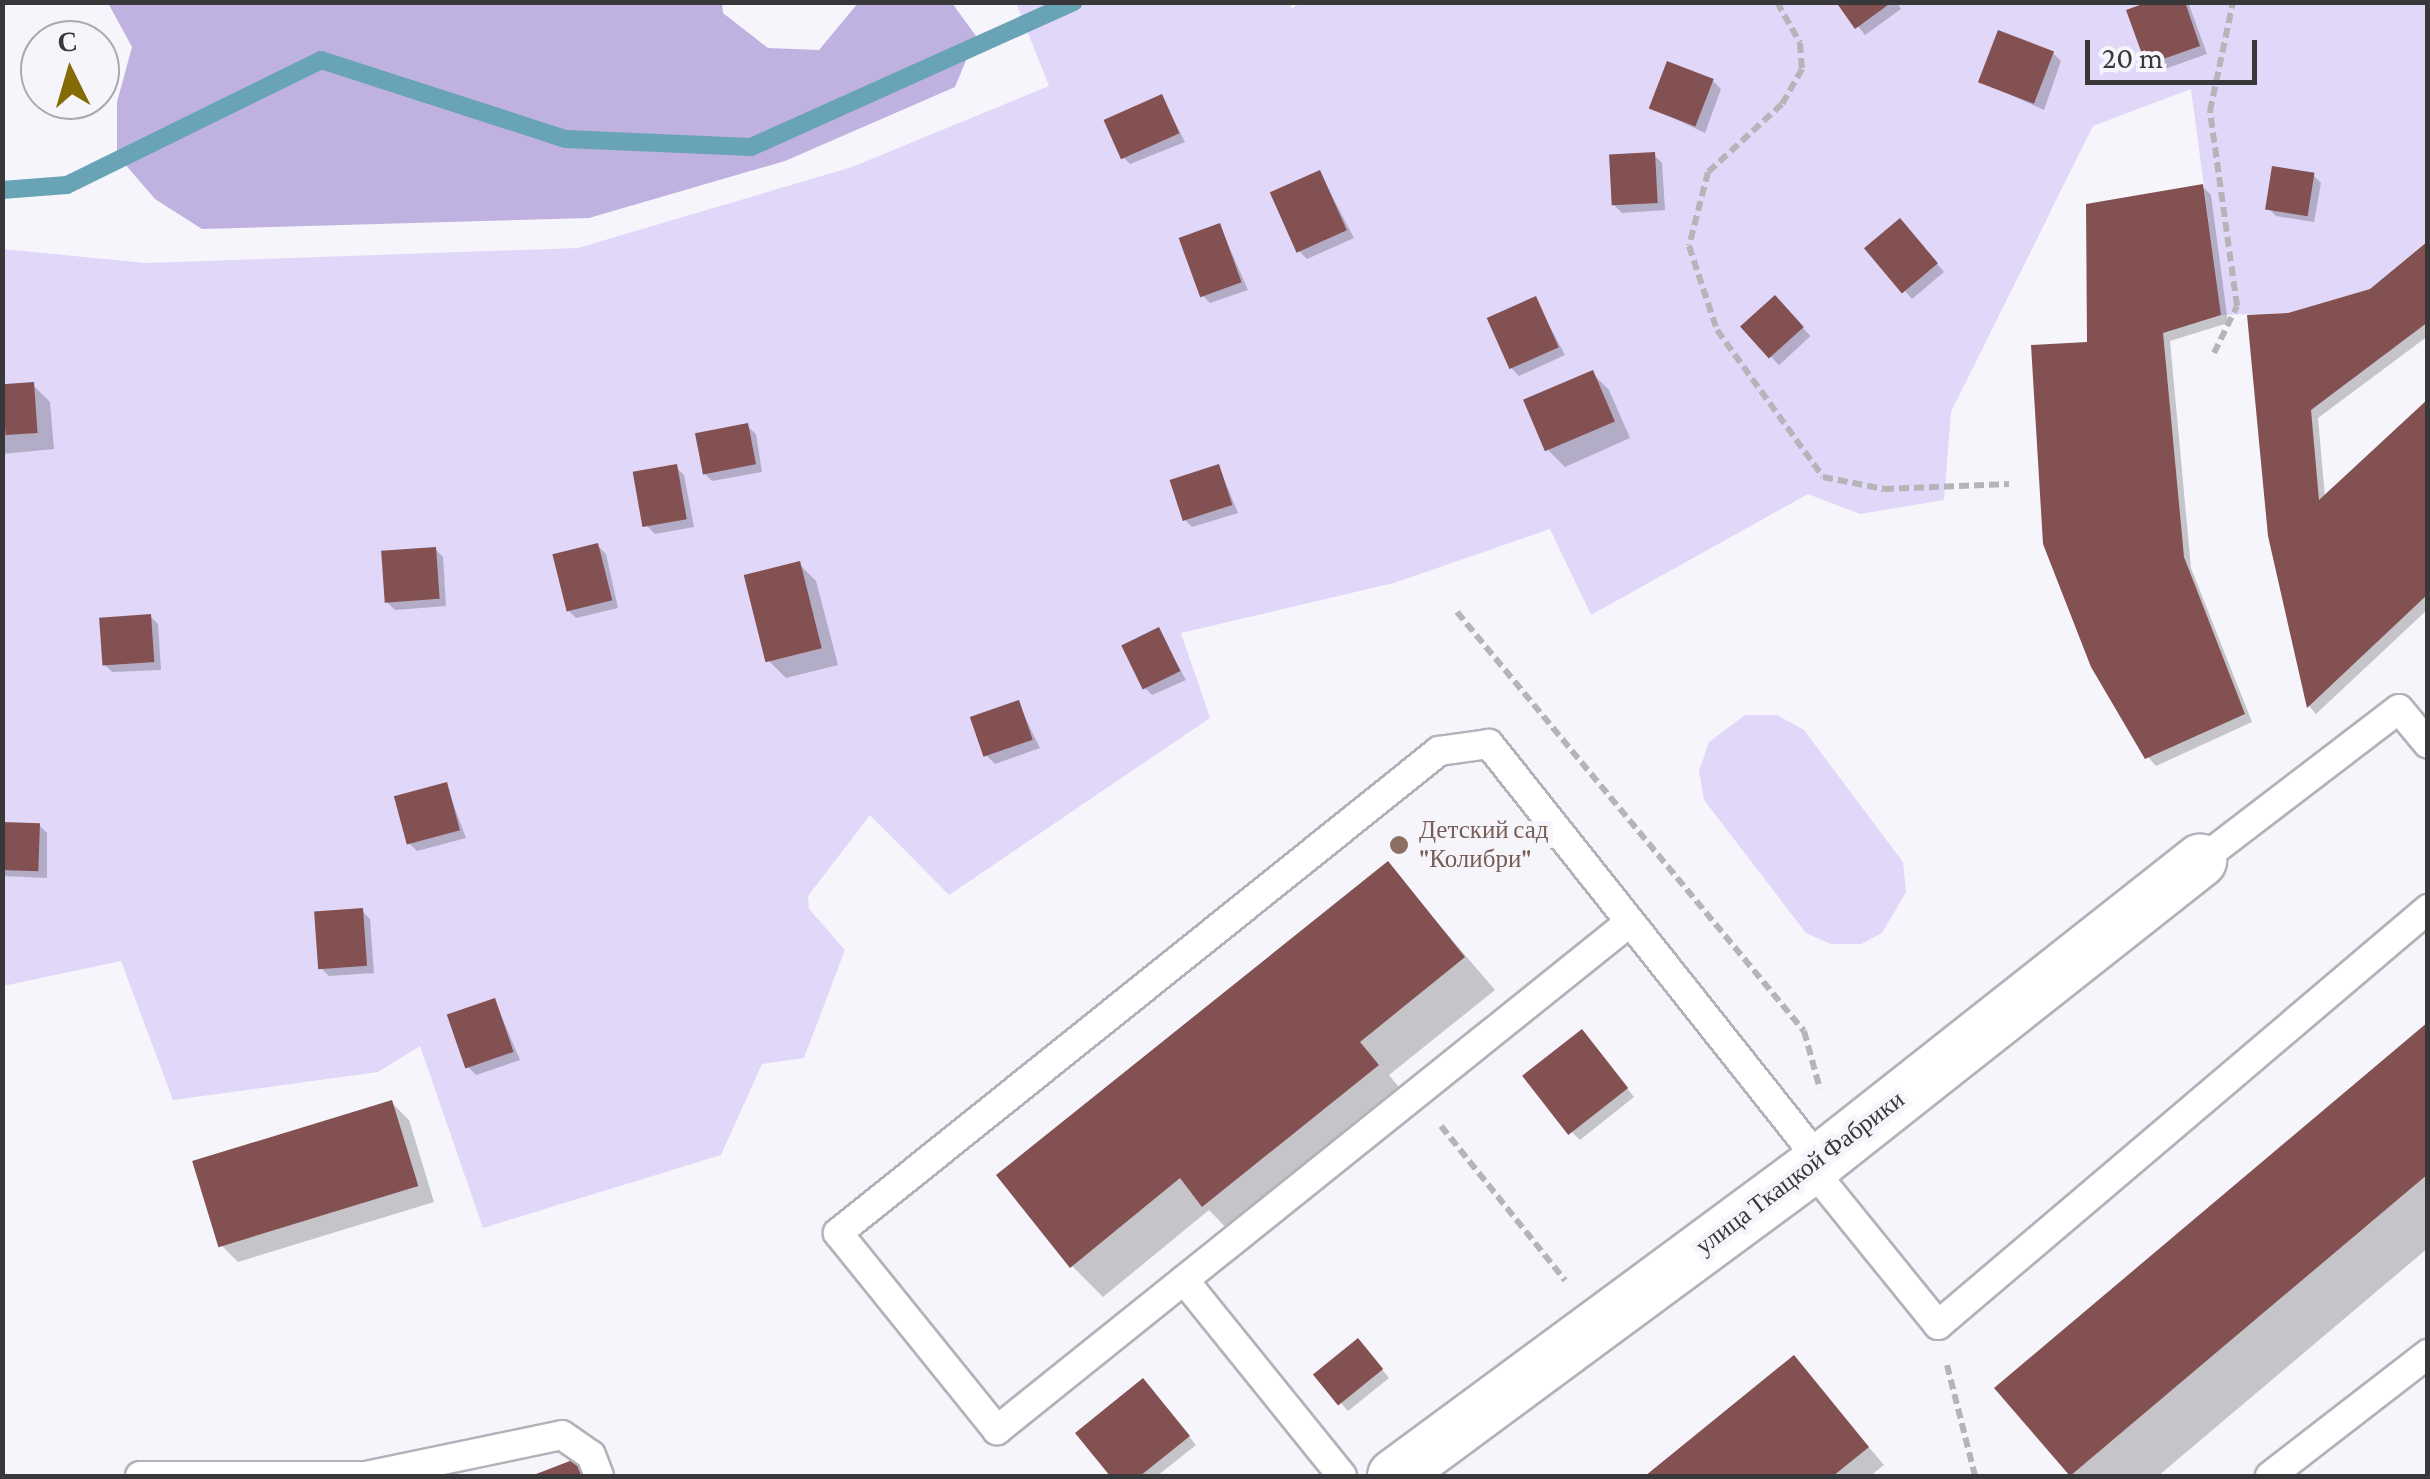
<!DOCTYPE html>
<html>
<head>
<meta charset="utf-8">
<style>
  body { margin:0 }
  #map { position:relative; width:2430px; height:1479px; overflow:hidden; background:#f7f5fc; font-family:"Crimson Pro",serif }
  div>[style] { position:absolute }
  .green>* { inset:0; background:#e0d7f9 }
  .forest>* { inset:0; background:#bfb2e0 }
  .shadow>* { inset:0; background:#0003; transform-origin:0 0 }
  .stream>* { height:18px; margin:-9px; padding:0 9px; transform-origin:9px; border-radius:9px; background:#68a3b6 }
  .building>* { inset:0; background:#835151; transform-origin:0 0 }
  .path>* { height:6px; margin-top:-3px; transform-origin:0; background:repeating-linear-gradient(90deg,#b5b4b9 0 10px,transparent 0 15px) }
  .roads { filter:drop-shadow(2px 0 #b3b2b8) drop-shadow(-2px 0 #b3b2b8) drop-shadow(0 2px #b3b2b8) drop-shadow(0 -2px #b3b2b8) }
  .lane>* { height:28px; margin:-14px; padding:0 14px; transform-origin:14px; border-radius:14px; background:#fff }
  .street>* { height:52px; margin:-26px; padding:0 26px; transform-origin:26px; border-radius:26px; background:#fff }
  .dots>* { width:28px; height:28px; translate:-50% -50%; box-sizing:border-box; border:5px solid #f7f5fc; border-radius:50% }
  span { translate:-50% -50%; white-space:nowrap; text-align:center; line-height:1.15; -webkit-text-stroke:10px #f7f5fc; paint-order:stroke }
  .education-label { font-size:25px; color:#785e54 }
  .left { translate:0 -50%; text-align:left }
  .street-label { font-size:25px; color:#38383a }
  .frame { position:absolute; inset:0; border:5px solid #38383a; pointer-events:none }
  .north { position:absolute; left:20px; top:20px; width:100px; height:100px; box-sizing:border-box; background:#f7f5fc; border:2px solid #aba9ae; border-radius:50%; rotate:355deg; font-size:28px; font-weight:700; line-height:40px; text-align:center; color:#38383a }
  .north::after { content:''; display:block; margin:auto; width:35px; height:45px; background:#846b06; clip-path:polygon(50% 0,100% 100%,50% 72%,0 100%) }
  .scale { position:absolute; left:2085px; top:40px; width:172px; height:45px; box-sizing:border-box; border:5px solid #38383a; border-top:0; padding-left:12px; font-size:30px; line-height:35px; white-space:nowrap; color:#38383a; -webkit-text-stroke:8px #f7f5fc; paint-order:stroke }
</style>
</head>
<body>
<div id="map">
  <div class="green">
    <div style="clip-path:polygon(1289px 2px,1292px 9px,1300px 2px,2427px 3px,2427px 241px,2370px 289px,2288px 313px,2221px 315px,2191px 89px,2093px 126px,1951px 412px,1944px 500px,1860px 514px,1808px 494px,1591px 615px,1550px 529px,1394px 583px,1181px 633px,1210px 718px,949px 895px,870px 815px,808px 896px,809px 909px,845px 950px,804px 1058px,762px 1064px,721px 1155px,483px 1228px,420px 1046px,378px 1072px,173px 1100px,121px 961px,3px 986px,2px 249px,146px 263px,578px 248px,852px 167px,1049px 86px,1016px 3px)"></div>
    <div style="clip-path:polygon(1745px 715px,1777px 715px,1804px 730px,1903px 862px,1906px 892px,1882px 933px,1861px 944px,1831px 944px,1806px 933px,1704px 800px,1699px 771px,1709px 742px)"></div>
  </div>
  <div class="forest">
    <div style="clip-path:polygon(952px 3px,976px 36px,955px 87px,785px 161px,589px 218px,202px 229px,155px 199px,117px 155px,117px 102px,132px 47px,108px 3px,722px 3px,723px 13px,768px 48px,819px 50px,858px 3px)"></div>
  </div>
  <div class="shadow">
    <div style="clip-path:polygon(1839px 2px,1897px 2px,1901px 9px,1865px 35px)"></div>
    <div style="clip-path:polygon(2156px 2px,2188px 2px,2207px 54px,2156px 72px,2148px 64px)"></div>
    <div style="clip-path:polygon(2053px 53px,2061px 61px,2044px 110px,1982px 82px)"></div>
    <div style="clip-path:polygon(1713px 81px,1721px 89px,1705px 133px,1652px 108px)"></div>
    <div style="clip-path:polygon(1162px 97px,1185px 142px,1130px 164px,1122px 156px)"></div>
    <div style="clip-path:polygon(1654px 155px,1662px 163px,1665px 210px,1622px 213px,1614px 205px)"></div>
    <div style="clip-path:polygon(1320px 173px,1354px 238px,1307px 259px,1299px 251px)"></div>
    <div style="clip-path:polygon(2313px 175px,2321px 183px,2314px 222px,2276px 216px,2268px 208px)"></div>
    <div style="clip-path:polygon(2203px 187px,2211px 195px,2228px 323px,2170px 341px,2191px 568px,2252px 722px,2156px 766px,2148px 757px,2090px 344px)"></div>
    <div style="clip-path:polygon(1220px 226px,1248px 290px,1210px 303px,1202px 295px)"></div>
    <div style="clip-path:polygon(1908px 229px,1944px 272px,1912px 299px,1867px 248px)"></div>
    <div style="clip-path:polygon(2428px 244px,2428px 336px,2318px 418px,2325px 498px,2428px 403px,2428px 609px,2316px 714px,2309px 706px,2270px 535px,2289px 315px,2372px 291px)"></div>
    <div style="left:1775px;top:298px;width:52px;height:43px;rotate:47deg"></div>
    <div style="clip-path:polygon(1535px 299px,1565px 355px,1519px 376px,1511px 368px)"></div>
    <div style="clip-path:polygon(1592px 373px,1609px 390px,1630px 438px,1565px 467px,1548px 450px)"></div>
    <div style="clip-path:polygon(33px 385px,50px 402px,54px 449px,2px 454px,2px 387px)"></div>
    <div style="clip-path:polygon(747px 426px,756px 434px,762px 472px,712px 481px,704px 473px)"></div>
    <div style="clip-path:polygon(676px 467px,684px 475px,694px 527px,655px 534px,647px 526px)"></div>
    <div style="clip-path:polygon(1219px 467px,1238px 513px,1192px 527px,1184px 519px)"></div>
    <div style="clip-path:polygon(598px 546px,606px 554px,618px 608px,576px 618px,568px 610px)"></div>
    <div style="clip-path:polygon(435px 549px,443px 557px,446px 606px,395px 610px,387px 602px)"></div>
    <div style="clip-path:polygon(799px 564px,816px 581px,838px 665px,786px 678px,769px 661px)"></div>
    <div style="clip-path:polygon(150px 616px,158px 624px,161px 670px,112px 672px,104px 664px)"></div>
    <div style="clip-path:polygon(1158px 630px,1186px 680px,1152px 695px,1144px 687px)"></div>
    <div style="clip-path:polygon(1018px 703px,1040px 748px,995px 764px,987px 756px)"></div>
    <div style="clip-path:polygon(446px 785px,466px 838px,417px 851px,409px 843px)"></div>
    <div style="clip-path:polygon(2px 825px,39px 825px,47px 833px,47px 878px,2px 876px)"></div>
    <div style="clip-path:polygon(1387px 864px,1495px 990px,1389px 1075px,1408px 1098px,1235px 1237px,1209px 1210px,1103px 1297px,1072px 1266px)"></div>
    <div style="clip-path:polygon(362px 911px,370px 919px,374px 973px,329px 976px,321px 968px)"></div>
    <div style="clip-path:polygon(495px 1001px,520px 1060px,476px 1075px,468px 1067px)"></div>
    <div style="clip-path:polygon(2428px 1024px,2428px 1248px,2158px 1476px,2073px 1476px,1998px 1388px)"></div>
    <div style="clip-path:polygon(1589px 1041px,1634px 1097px,1580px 1140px,1572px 1132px)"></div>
    <div style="clip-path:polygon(392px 1103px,409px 1120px,434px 1202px,238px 1262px,221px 1245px)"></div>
    <div style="clip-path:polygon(1365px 1349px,1389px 1378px,1348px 1411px,1341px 1403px)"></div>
    <div style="clip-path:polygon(1794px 1359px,1884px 1465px,1870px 1476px,1649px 1476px)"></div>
    <div style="clip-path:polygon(1151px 1389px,1196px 1445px,1157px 1476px,1114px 1476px,1079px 1433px)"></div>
  </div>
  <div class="stream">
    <div style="left:2px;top:190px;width:65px;rotate:-4.4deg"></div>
    <div style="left:67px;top:185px;width:283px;rotate:-26.2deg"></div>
    <div style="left:321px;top:60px;width:257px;rotate:17.9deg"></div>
    <div style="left:566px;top:139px;width:185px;rotate:2.5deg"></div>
    <div style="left:751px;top:147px;width:354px;rotate:-24.2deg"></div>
  </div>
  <div class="building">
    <div style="clip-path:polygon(1836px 2px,1892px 2px,1855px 29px)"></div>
    <div style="clip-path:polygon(2148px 2px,2185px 2px,2200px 46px,2146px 65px,2126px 10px)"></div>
    <div style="left:1998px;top:30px;width:60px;height:56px;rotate:21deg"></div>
    <div style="left:1667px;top:61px;width:50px;height:51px;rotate:21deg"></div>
    <div style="left:1162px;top:94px;width:43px;height:64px;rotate:66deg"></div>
    <div style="left:1655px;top:152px;width:51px;height:46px;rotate:87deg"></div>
    <div style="left:2272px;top:166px;width:43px;height:44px;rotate:9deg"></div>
    <div style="left:1320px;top:170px;width:66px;height:55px;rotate:66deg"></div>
    <div style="clip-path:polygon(2203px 184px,2221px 315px,2163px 333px,2184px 557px,2245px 714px,2145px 759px,2091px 667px,2043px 544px,2031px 345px,2087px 342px,2086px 204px)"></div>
    <div style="left:1900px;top:218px;width:59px;height:47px;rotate:50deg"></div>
    <div style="left:1220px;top:223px;width:63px;height:44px;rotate:70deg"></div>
    <div style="clip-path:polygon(2428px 241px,2428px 322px,2311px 410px,2319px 500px,2428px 399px,2428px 594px,2307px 708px,2268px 536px,2247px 315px,2288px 313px,2370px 289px)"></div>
    <div style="left:1775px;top:295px;width:43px;height:47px;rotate:48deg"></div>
    <div style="left:1536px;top:296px;width:56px;height:54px;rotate:66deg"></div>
    <div style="left:1593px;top:370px;width:56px;height:76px;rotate:67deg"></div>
    <div style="left:34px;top:382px;width:51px;height:32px;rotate:86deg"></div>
    <div style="left:748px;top:423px;width:42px;height:54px;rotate:79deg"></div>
    <div style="left:677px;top:464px;width:56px;height:45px;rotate:80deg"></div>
    <div style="left:1219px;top:464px;width:43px;height:52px;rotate:72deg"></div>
    <div style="left:598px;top:543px;width:59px;height:47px;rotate:76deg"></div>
    <div style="left:436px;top:547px;width:52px;height:55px;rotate:86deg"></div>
    <div style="left:800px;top:561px;width:90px;height:58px;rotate:76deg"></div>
    <div style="left:151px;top:614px;width:48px;height:52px;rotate:86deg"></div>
    <div style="left:1159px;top:627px;width:49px;height:42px;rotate:64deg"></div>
    <div style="left:1019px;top:700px;width:42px;height:52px;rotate:71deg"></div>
    <div style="left:447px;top:782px;width:50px;height:55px;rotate:75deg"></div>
    <div style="left:2px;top:822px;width:38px;height:48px;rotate:2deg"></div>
    <div style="clip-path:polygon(1388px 861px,1465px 957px,1360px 1042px,1379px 1065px,1202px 1207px,1180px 1178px,1070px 1268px,996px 1175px)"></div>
    <div style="left:363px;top:908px;width:58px;height:49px;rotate:86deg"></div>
    <div style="left:495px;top:998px;width:57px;height:51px;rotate:71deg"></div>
    <div style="clip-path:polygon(2428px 1022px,2428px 1174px,2070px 1476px,1994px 1388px)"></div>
    <div style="left:1582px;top:1029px;width:75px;height:76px;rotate:52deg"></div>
    <div style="left:392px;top:1100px;width:90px;height:209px;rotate:73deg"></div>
    <div style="left:1358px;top:1338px;width:40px;height:58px;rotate:51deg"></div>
    <div style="clip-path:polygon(1794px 1355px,1869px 1447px,1833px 1476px,1645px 1476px)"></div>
    <div style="clip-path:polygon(1143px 1378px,1190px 1436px,1140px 1476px,1110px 1476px,1075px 1433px)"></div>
    <div style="clip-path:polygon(575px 1459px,582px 1476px,531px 1476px)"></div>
  </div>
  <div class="path">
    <div style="left:1777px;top:2px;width:47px;rotate:60.7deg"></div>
    <div style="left:1800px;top:43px;width:26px;rotate:86deg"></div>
    <div style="left:1802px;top:69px;width:40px;rotate:119.7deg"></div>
    <div style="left:1782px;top:104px;width:100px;rotate:137.4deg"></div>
    <div style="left:1708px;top:172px;width:76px;rotate:104.4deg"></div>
    <div style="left:1689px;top:246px;width:89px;rotate:71.6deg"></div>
    <div style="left:1717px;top:330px;width:181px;rotate:54.2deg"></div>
    <div style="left:1823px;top:477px;width:62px;rotate:11.1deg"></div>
    <div style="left:1884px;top:489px;width:125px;rotate:-2.3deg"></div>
    <div style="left:2214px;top:353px;width:52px;rotate:-63.9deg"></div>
    <div style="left:2237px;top:306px;width:197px;rotate:-97.9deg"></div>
    <div style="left:2210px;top:111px;width:111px;rotate:-78.1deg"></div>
    <div style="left:1457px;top:612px;width:544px;rotate:50.37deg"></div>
    <div style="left:1804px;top:1031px;width:60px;rotate:74.6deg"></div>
    <div style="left:1441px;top:1126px;width:198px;rotate:51.2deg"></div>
    <div style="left:1947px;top:1365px;width:114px;rotate:75.8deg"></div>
  </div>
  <div class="roads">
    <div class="lane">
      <div style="left:2200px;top:861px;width:250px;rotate:-37.4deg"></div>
      <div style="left:2399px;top:709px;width:45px;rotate:50.4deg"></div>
      <div style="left:1630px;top:922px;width:812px;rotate:141.25deg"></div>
      <div style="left:997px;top:1430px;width:253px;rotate:-128.9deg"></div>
      <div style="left:838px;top:1233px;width:770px;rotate:-38.73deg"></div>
      <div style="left:1439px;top:751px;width:50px;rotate:-8deg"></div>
      <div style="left:1489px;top:744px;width:532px;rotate:51.56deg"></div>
      <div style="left:1811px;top:1168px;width:202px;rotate:51deg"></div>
      <div style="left:1938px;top:1325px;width:643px;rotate:-40.33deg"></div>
      <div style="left:1184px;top:1280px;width:252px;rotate:51.1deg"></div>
      <div style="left:140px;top:1476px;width:226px"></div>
      <div style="left:366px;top:1476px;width:200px;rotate:-11.8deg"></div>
      <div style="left:562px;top:1435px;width:35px;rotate:35deg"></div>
      <div style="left:591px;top:1455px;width:22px;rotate:69deg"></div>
      <div style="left:2270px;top:1476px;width:200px;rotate:-37.7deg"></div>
    </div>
    <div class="street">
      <div style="left:1394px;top:1476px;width:518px;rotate:-36.45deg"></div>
      <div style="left:1811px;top:1168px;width:496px;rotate:-38.3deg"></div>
    </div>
  </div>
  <div class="dots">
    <div style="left:1399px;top:845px;background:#8d6e63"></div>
  </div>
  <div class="education-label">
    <span class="left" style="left:1419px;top:845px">Детский сад<br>"Колибри"</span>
  </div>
  <div class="street-label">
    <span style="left:1800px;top:1173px;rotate:-37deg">улица Ткацкой Фабрики</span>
  </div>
  <div class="frame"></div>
  <div class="north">С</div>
  <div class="scale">20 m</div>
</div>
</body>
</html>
